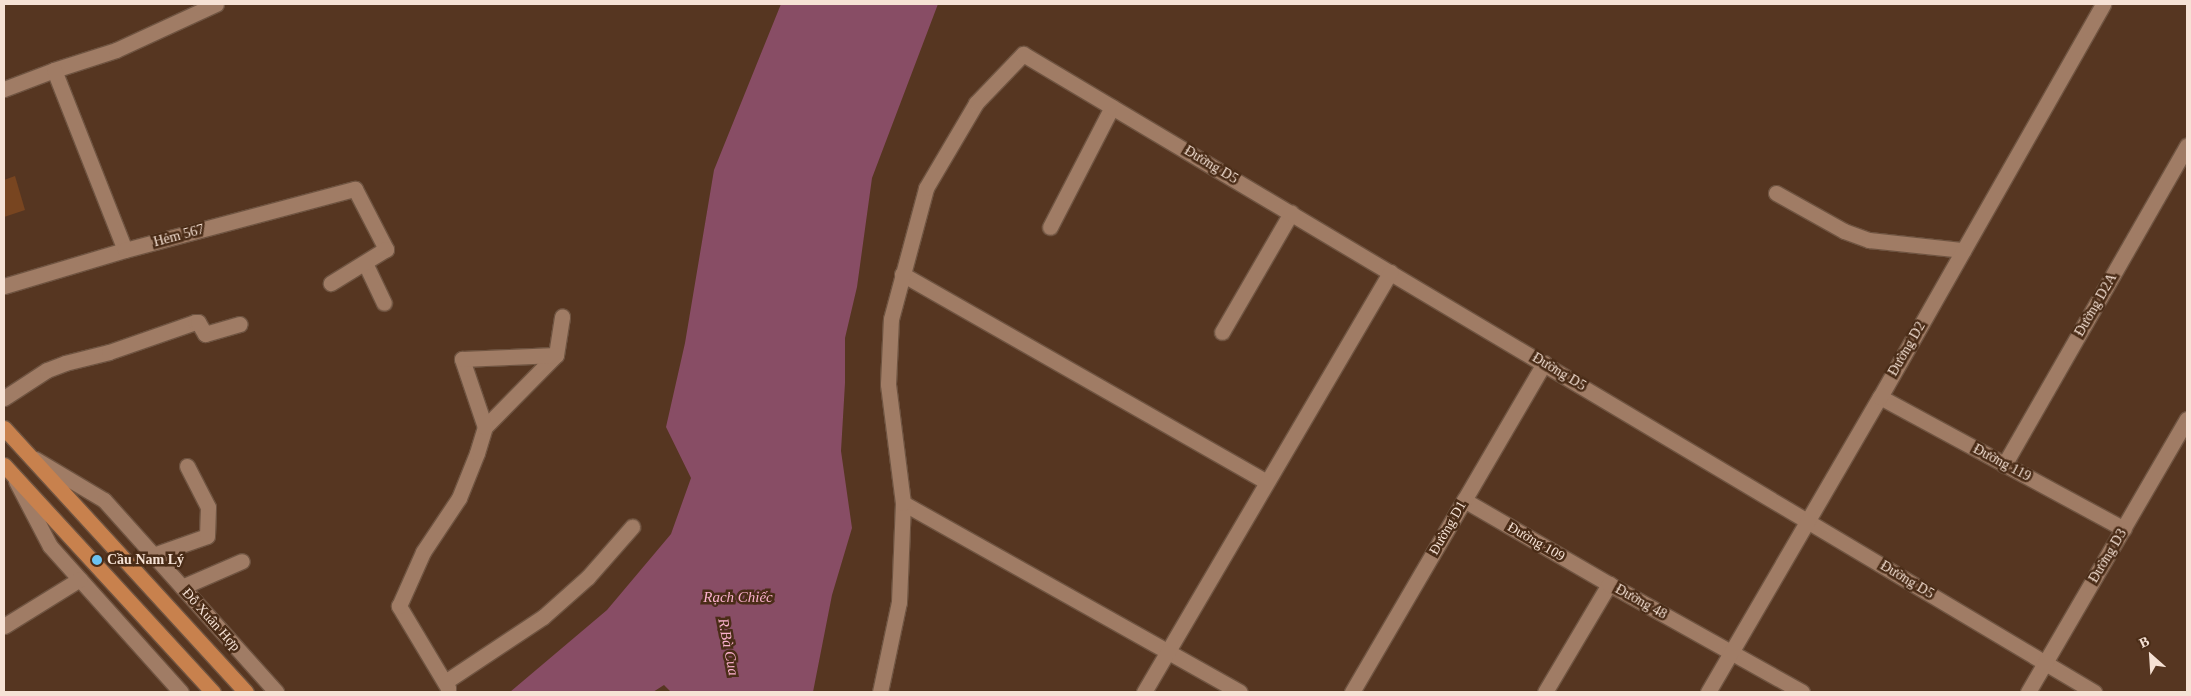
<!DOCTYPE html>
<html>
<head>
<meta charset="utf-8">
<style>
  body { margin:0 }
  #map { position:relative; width:2191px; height:696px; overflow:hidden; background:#563621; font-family:"Times New Roman",serif }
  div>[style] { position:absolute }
  .water>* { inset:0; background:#884d65 }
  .building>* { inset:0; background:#784520 }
  .roads { filter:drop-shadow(1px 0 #6f5441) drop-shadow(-1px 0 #6f5441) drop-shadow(0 1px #6f5441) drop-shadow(0 -1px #6f5441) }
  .minor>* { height:15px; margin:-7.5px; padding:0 7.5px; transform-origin:7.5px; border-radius:7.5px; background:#a07c65 }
  .major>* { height:15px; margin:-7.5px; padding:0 7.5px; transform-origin:7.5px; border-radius:7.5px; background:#c8814d }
  .dots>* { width:14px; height:14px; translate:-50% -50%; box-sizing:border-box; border:2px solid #4a2c17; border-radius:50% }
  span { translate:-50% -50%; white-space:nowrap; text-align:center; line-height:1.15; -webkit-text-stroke:5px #4a2c17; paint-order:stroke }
  .street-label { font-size:14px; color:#f6e2d5 }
  .poi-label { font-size:14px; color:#f6e2d5; font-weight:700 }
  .left { translate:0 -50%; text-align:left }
  .water-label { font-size:15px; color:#fbb1ce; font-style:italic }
  .frame { position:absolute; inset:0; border:5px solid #f6e2d5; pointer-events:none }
  .north { position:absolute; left:2126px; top:631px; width:50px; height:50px; -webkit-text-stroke:4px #4a2c17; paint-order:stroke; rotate:334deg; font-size:14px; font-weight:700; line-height:20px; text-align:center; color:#f6e2d5 }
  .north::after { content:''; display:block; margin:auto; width:18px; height:22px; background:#f6e2d5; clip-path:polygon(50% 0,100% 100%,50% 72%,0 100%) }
</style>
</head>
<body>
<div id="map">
  <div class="water">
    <div style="clip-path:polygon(781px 4px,938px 4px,872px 178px,857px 287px,845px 338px,845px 383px,841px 451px,852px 528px,832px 595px,813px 692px,671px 692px,664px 685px,653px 692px,510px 692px,607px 610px,671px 534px,691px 478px,666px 427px,685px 343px,714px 170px)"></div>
  </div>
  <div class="building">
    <div style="clip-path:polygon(15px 176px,25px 210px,4px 217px,4px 180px)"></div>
  </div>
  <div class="roads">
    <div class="minor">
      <div style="left:54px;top:70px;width:65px;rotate:-17.9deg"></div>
      <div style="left:116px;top:50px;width:110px;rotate:-24.7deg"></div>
      <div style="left:4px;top:89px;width:53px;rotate:-20.8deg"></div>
      <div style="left:54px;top:70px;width:193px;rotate:68.5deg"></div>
      <div style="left:1776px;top:193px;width:78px;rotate:29.2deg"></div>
      <div style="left:1844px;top:231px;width:27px;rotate:20deg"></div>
      <div style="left:1869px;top:240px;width:95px;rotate:6.1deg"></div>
      <div style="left:1050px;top:227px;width:135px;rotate:-62.7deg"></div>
      <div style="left:365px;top:263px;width:44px;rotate:64.6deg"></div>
      <div style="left:902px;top:274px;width:419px;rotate:29.7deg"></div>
      <div style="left:4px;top:286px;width:126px;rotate:-16.6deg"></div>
      <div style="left:125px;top:250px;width:238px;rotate:-14.9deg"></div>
      <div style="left:355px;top:189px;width:68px;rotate:62.7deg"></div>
      <div style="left:386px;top:249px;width:65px;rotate:148.3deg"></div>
      <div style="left:1222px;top:332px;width:138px;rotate:-59.9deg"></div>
      <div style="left:1880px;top:397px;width:277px;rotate:28.4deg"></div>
      <div style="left:4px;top:398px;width:51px;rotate:-33.1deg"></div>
      <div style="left:47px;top:370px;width:19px;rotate:-21deg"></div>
      <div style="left:65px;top:363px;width:45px;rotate:-14deg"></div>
      <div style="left:109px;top:352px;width:91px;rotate:-19.2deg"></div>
      <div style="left:195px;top:322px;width:3px"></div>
      <div style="left:198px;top:322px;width:14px;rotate:60deg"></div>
      <div style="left:205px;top:334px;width:36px;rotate:-16deg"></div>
      <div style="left:485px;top:427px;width:101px;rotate:-45.4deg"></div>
      <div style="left:556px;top:355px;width:39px;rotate:-81deg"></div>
      <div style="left:35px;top:459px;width:80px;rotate:30.7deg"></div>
      <div style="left:104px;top:500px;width:258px;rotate:48.1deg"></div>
      <div style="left:2004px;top:465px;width:368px;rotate:-60.2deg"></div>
      <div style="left:16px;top:481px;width:73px;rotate:62.4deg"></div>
      <div style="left:50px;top:546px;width:196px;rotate:48.1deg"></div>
      <div style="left:1464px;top:500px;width:168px;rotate:30.1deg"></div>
      <div style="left:903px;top:503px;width:386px;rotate:29.3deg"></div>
      <div style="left:153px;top:555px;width:57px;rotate:-19.4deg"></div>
      <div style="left:207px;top:536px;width:29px;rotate:-88deg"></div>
      <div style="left:208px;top:507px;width:46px;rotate:-117.1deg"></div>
      <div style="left:182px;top:587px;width:65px;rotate:-23.4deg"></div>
      <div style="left:4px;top:626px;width:89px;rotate:-31.7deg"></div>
      <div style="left:445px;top:682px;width:118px;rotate:-33.6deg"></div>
      <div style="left:543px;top:617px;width:60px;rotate:-41.6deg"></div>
      <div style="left:588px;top:577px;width:67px;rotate:-48.7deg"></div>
      <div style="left:448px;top:692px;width:4px;rotate:-90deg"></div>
      <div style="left:448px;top:688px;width:96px;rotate:-120.9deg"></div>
      <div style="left:399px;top:606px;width:59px;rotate:-66deg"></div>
      <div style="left:423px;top:552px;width:65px;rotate:-56.3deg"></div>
      <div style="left:459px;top:498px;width:48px;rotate:-68.2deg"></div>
      <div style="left:477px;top:453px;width:27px;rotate:-73deg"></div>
      <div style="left:485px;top:427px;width:72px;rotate:-108.7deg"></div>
      <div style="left:462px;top:359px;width:94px;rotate:-2.4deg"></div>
      <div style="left:880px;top:692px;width:92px;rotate:-78.1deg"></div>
      <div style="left:899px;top:602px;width:99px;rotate:-87.7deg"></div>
      <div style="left:903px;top:503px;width:120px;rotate:-97.2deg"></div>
      <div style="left:888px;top:384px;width:65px;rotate:-87.4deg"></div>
      <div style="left:891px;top:319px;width:136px;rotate:-75deg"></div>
      <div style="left:926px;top:188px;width:99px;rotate:-59.5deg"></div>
      <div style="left:976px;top:103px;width:68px;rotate:-46.2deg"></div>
      <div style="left:1023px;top:54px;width:1247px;rotate:30.78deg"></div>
      <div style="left:1144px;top:692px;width:487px;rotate:-59.6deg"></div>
      <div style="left:1352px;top:692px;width:381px;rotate:-59.7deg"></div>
      <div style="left:1545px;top:692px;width:126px;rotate:-59.3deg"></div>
      <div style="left:1609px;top:584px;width:221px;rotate:29.2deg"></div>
      <div style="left:1708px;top:692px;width:341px;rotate:-59.8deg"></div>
      <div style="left:1880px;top:397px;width:452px;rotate:-60.4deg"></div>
      <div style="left:2028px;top:692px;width:316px;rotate:-59.8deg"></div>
    </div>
    <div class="major">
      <div style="left:4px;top:428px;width:358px;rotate:47.5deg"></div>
      <div style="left:4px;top:465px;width:309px;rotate:47.4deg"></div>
    </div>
  </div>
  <div class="dots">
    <div style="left:97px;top:560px;background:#6cc3f2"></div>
  </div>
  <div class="street-label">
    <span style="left:1211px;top:165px;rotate:31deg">Đường D5</span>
    <span style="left:179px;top:236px;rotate:-15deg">Hẻm 567</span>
    <span style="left:2096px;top:305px;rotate:-60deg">Đường D2A</span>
    <span style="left:1907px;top:349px;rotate:-60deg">Đường D2</span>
    <span style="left:1559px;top:372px;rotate:31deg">Đường D5</span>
    <span style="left:2002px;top:463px;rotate:28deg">Đường 119</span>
    <span style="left:1448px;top:528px;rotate:-60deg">Đường D1</span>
    <span style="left:1536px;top:542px;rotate:30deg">Đường 109</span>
    <span style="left:2108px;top:556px;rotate:-59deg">Đường D3</span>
    <span style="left:1907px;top:580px;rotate:31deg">Đường D5</span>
    <span style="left:1641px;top:602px;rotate:29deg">Đường 48</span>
    <span style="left:211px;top:620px;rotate:48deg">Đỗ Xuân Hợp</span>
  </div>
  <div class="poi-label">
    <span class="left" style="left:107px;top:560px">Cầu Nam Lý</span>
  </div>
  <div class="water-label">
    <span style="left:738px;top:598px">Rạch Chiếc</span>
    <span style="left:728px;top:647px;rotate:79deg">R.Bà Cua</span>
  </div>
  <div class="frame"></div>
  <div class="north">B</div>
</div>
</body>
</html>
